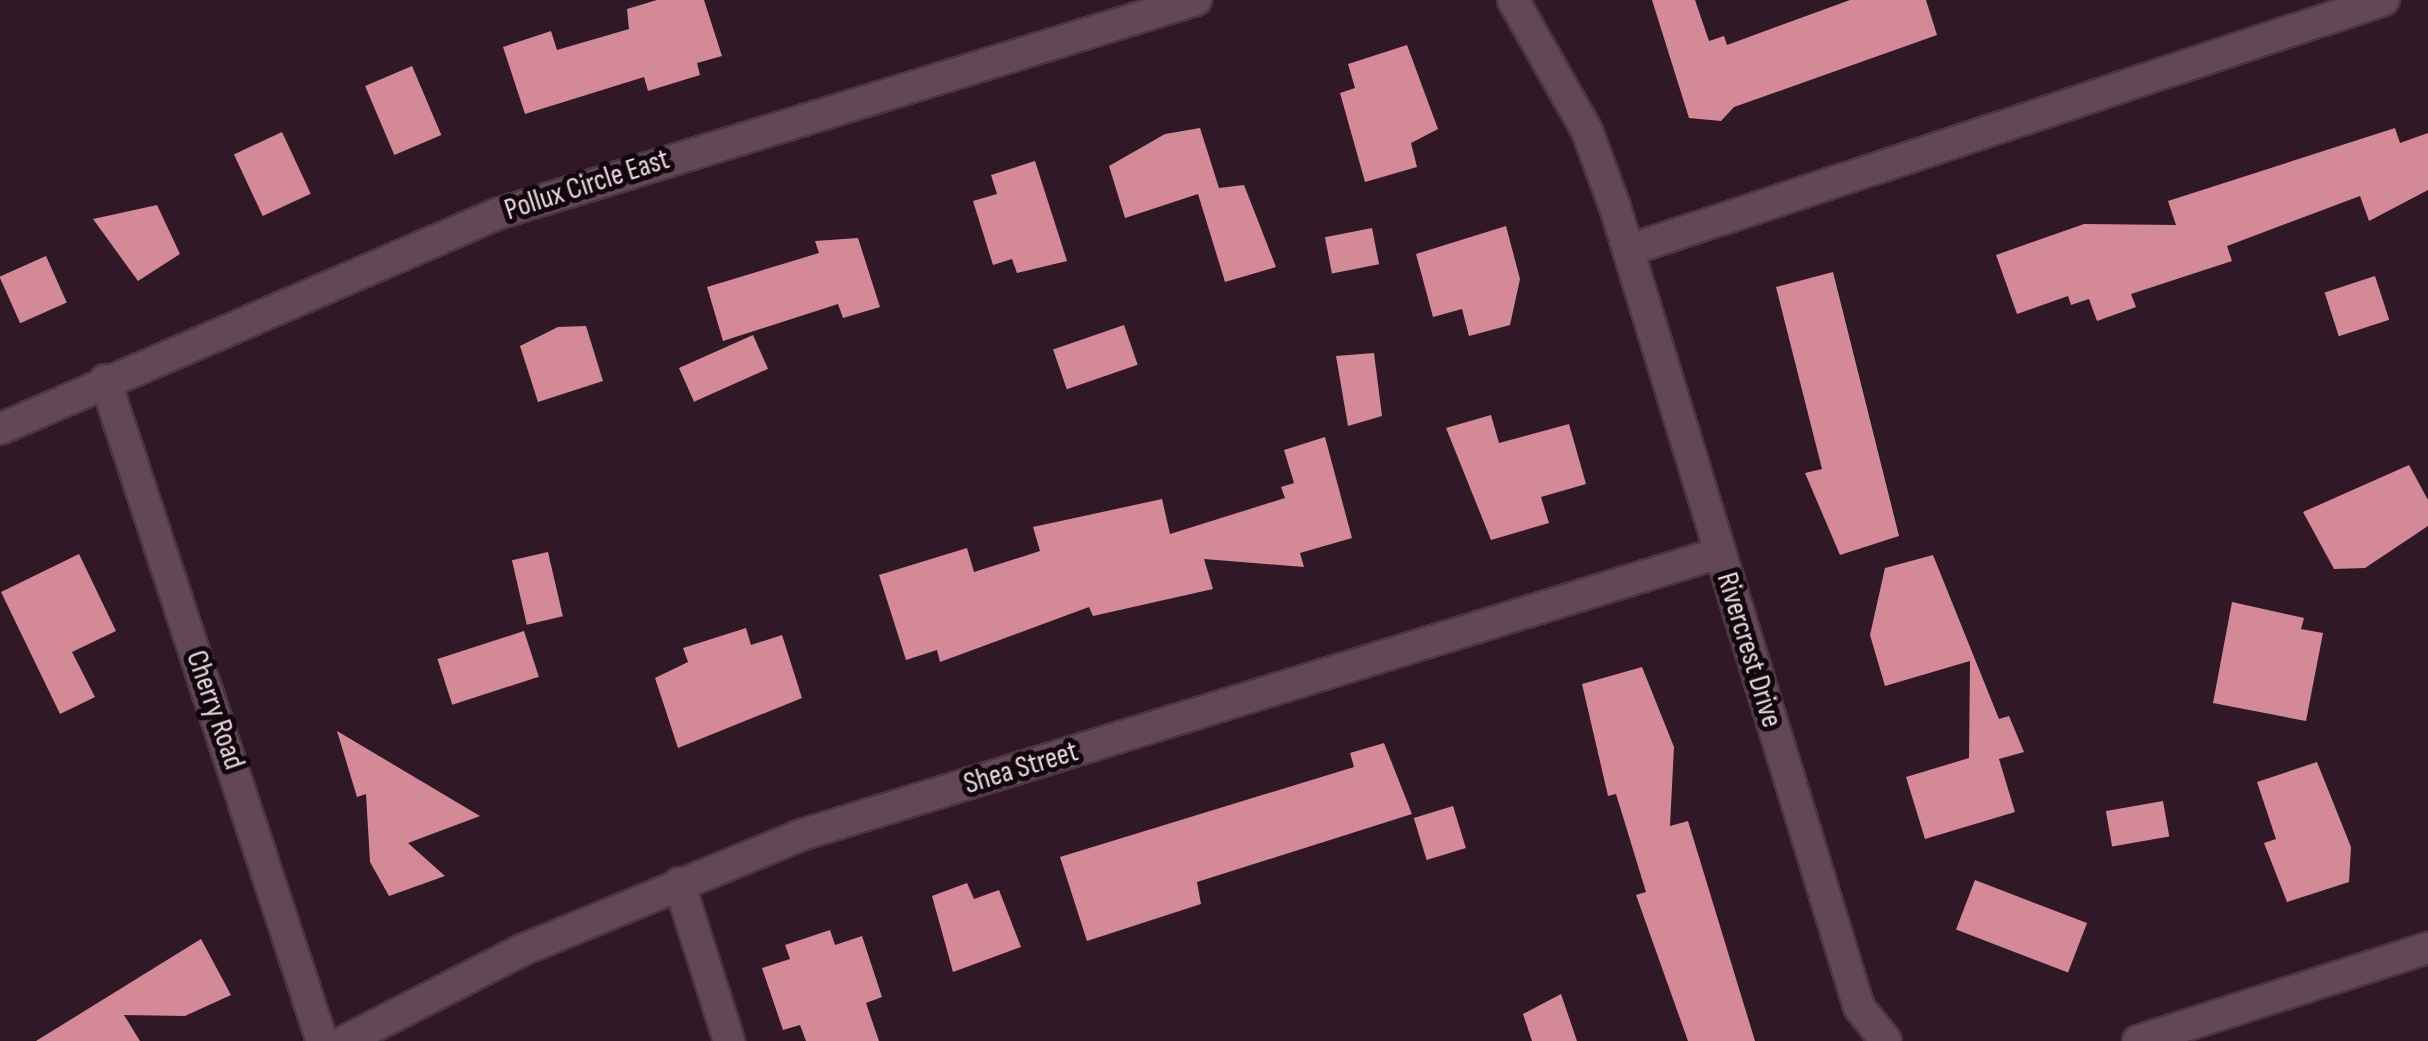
<!DOCTYPE html>
<html>
<head>
<meta charset="utf-8">
<style>
  body { margin:0 }
  #map { position:relative; width:2428px; height:1041px; overflow:hidden; background:#311826; font-family:"Sofia Sans Condensed",sans-serif }
  div>[style] { position:absolute }
  .building>* { inset:0; background:#d48997; transform-origin:0 0 }
  .roads { filter:drop-shadow(2px 0 #4a3641) drop-shadow(-2px 0 #4a3641) drop-shadow(0 2px #4a3641) drop-shadow(0 -2px #4a3641) }
  .minor>* { height:30px; margin:-15px; padding:0 15px; transform-origin:15px; border-radius:15px; background:#644756 }
  span { translate:-50% -50%; white-space:nowrap; text-align:center; line-height:1.15; -webkit-text-stroke:10px #12070d; paint-order:stroke }
  .street-label { font-size:30px; color:#ead8e1 }
</style>
</head>
<body>
<div id="map">
  <div class="building">
    <div style="clip-path:polygon(657px 0,704px 0,722px 56px,697px 63px,700px 75px,648px 91px,644px 77px,525px 114px,503px 47px,551px 31px,557px 50px,629px 29px,627px 9px)"></div>
    <div style="clip-path:polygon(1652px 0,1695px 0,1709px 41px,1724px 36px,1727px 45px,1850px 0,1926px 0,1937px 35px,1734px 107px,1721px 121px,1689px 118px)"></div>
    <div style="clip-path:polygon(1407px 45px,1438px 129px,1411px 143px,1417px 167px,1365px 182px,1340px 93px,1355px 88px,1348px 64px)"></div>
    <div style="left:412px;top:66px;width:75px;height:51px;rotate:67deg"></div>
    <div style="clip-path:polygon(1200px 128px,1219px 188px,1244px 185px,1276px 267px,1225px 282px,1198px 194px,1125px 218px,1109px 166px,1165px 134px)"></div>
    <div style="clip-path:polygon(2395px 128px,2400px 143px,2428px 133px,2428px 190px,2369px 221px,2360px 196px,2227px 246px,2232px 261px,2131px 294px,2136px 307px,2097px 321px,2089px 299px,2071px 305px,2068px 296px,2017px 314px,1996px 255px,2084px 224px,2176px 225px,2168px 201px)"></div>
    <div style="left:282px;top:132px;width:68px;height:53px;rotate:65deg"></div>
    <div style="clip-path:polygon(1035px 161px,1067px 261px,1017px 273px,1012px 259px,993px 265px,973px 201px,997px 194px,991px 175px)"></div>
    <div style="clip-path:polygon(157px 205px,180px 254px,138px 281px,93px 219px)"></div>
    <div style="clip-path:polygon(1506px 226px,1520px 279px,1510px 325px,1469px 336px,1462px 309px,1433px 317px,1416px 254px)"></div>
    <div style="left:1372px;top:228px;width:37px;height:48px;rotate:79deg"></div>
    <div style="clip-path:polygon(858px 238px,880px 307px,843px 318px,838px 304px,723px 341px,707px 287px,819px 253px,815px 241px)"></div>
    <div style="left:46px;top:256px;width:51px;height:51px;rotate:66deg"></div>
    <div style="clip-path:polygon(1833px 272px,1899px 536px,1840px 555px,1805px 473px,1822px 469px,1776px 287px)"></div>
    <div style="left:2375px;top:276px;width:46px;height:53px;rotate:72deg"></div>
    <div style="left:1124px;top:325px;width:42px;height:75px;rotate:71deg"></div>
    <div style="clip-path:polygon(586px 326px,603px 381px,538px 402px,520px 346px,558px 327px)"></div>
    <div style="left:753px;top:335px;width:37px;height:81px;rotate:66deg"></div>
    <div style="clip-path:polygon(1374px 353px,1382px 416px,1348px 426px,1336px 356px)"></div>
    <div style="clip-path:polygon(1491px 415px,1499px 443px,1569px 424px,1586px 484px,1541px 497px,1549px 523px,1491px 540px,1446px 428px)"></div>
    <div style="clip-path:polygon(1325px 437px,1352px 538px,1300px 553px,1304px 567px,1204px 559px,1213px 589px,1093px 616px,1089px 607px,940px 662px,937px 650px,906px 660px,879px 575px,967px 548px,974px 572px,1040px 551px,1033px 527px,1162px 499px,1170px 534px,1285px 498px,1281px 487px,1294px 483px,1284px 450px)"></div>
    <div style="clip-path:polygon(2409px 465px,2428px 500px,2428px 526px,2365px 568px,2334px 569px,2303px 512px)"></div>
    <div style="left:548px;top:552px;width:66px;height:37px;rotate:77deg"></div>
    <div style="clip-path:polygon(79px 554px,116px 631px,72px 652px,95px 697px,60px 714px,1px 592px)"></div>
    <div style="clip-path:polygon(1933px 555px,1999px 719px,2009px 716px,2024px 752px,1999px 759px,2015px 812px,1925px 839px,1906px 777px,1969px 758px,1970px 661px,1885px 686px,1870px 635px,1885px 568px)"></div>
    <div style="clip-path:polygon(2232px 602px,2304px 618px,2301px 629px,2323px 633px,2306px 721px,2213px 703px)"></div>
    <div style="clip-path:polygon(746px 628px,751px 645px,782px 635px,802px 698px,678px 748px,655px 678px,688px 662px,683px 648px)"></div>
    <div style="left:524px;top:631px;width:48px;height:91px;rotate:72deg"></div>
    <div style="clip-path:polygon(1642px 667px,1674px 747px,1670px 826px,1688px 821px,1755px 1041px,1688px 1041px,1636px 895px,1646px 892px,1616px 794px,1608px 796px,1582px 684px)"></div>
    <div style="clip-path:polygon(337px 731px,480px 816px,408px 843px,445px 876px,389px 896px,370px 862px,366px 794px,357px 797px)"></div>
    <div style="clip-path:polygon(1384px 743px,1412px 814px,1197px 882px,1201px 904px,1087px 941px,1060px 857px,1354px 767px,1350px 753px)"></div>
    <div style="clip-path:polygon(2317px 762px,2351px 847px,2349px 882px,2287px 902px,2264px 843px,2276px 839px,2257px 782px)"></div>
    <div style="left:2163px;top:801px;width:36px;height:58px;rotate:80deg"></div>
    <div style="left:1453px;top:806px;width:44px;height:41px;rotate:73deg"></div>
    <div style="left:1975px;top:880px;width:120px;height:53px;rotate:21deg"></div>
    <div style="clip-path:polygon(967px 883px,974px 899px,999px 890px,1021px 947px,953px 972px,932px 896px)"></div>
    <div style="clip-path:polygon(830px 930px,835px 945px,862px 936px,882px 997px,866px 1003px,879px 1041px,806px 1041px,800px 1025px,783px 1030px,762px 968px,790px 959px,785px 945px)"></div>
    <div style="clip-path:polygon(201px 939px,231px 995px,185px 1016px,124px 1015px,140px 1041px,36px 1041px)"></div>
    <div style="clip-path:polygon(1561px 994px,1577px 1041px,1532px 1041px,1523px 1014px)"></div>
  </div>
  <div class="roads">
    <div class="minor">
      <div style="left:1513px;top:0;width:150px;rotate:60.5deg"></div>
      <div style="left:1587px;top:131px;width:81px;rotate:69.8deg"></div>
      <div style="left:1615px;top:207px;width:836px;rotate:73.04deg"></div>
      <div style="left:1859px;top:1007px;width:43px;rotate:51.5deg"></div>
      <div style="left:1629px;top:250px;width:795px;rotate:-18.32deg"></div>
      <div style="left:105px;top:380px;width:696px;rotate:71.83deg"></div>
      <div style="left:0;top:429px;width:542px;rotate:-23.39deg"></div>
      <div style="left:497px;top:214px;width:731px;rotate:-17.02deg"></div>
      <div style="left:679px;top:883px;width:166px;rotate:72.4deg"></div>
      <div style="left:345px;top:1041px;width:197px;rotate:-27.2deg"></div>
      <div style="left:520px;top:951px;width:304px;rotate:-22.4deg"></div>
      <div style="left:801px;top:835px;width:960px;rotate:-17.08deg"></div>
      <div style="left:2138px;top:1041px;width:305px;rotate:-17.8deg"></div>
    </div>
  </div>
  <div class="street-label">
    <span style="left:587px;top:185px;rotate:-18deg">Pollux Circle East</span>
    <span style="left:1749px;top:650px;rotate:73deg">Rivercrest Drive</span>
    <span style="left:215px;top:710px;rotate:71deg">Cherry Road</span>
    <span style="left:1021px;top:768px;rotate:-17deg">Shea Street</span>
  </div>
</div>
</body>
</html>
